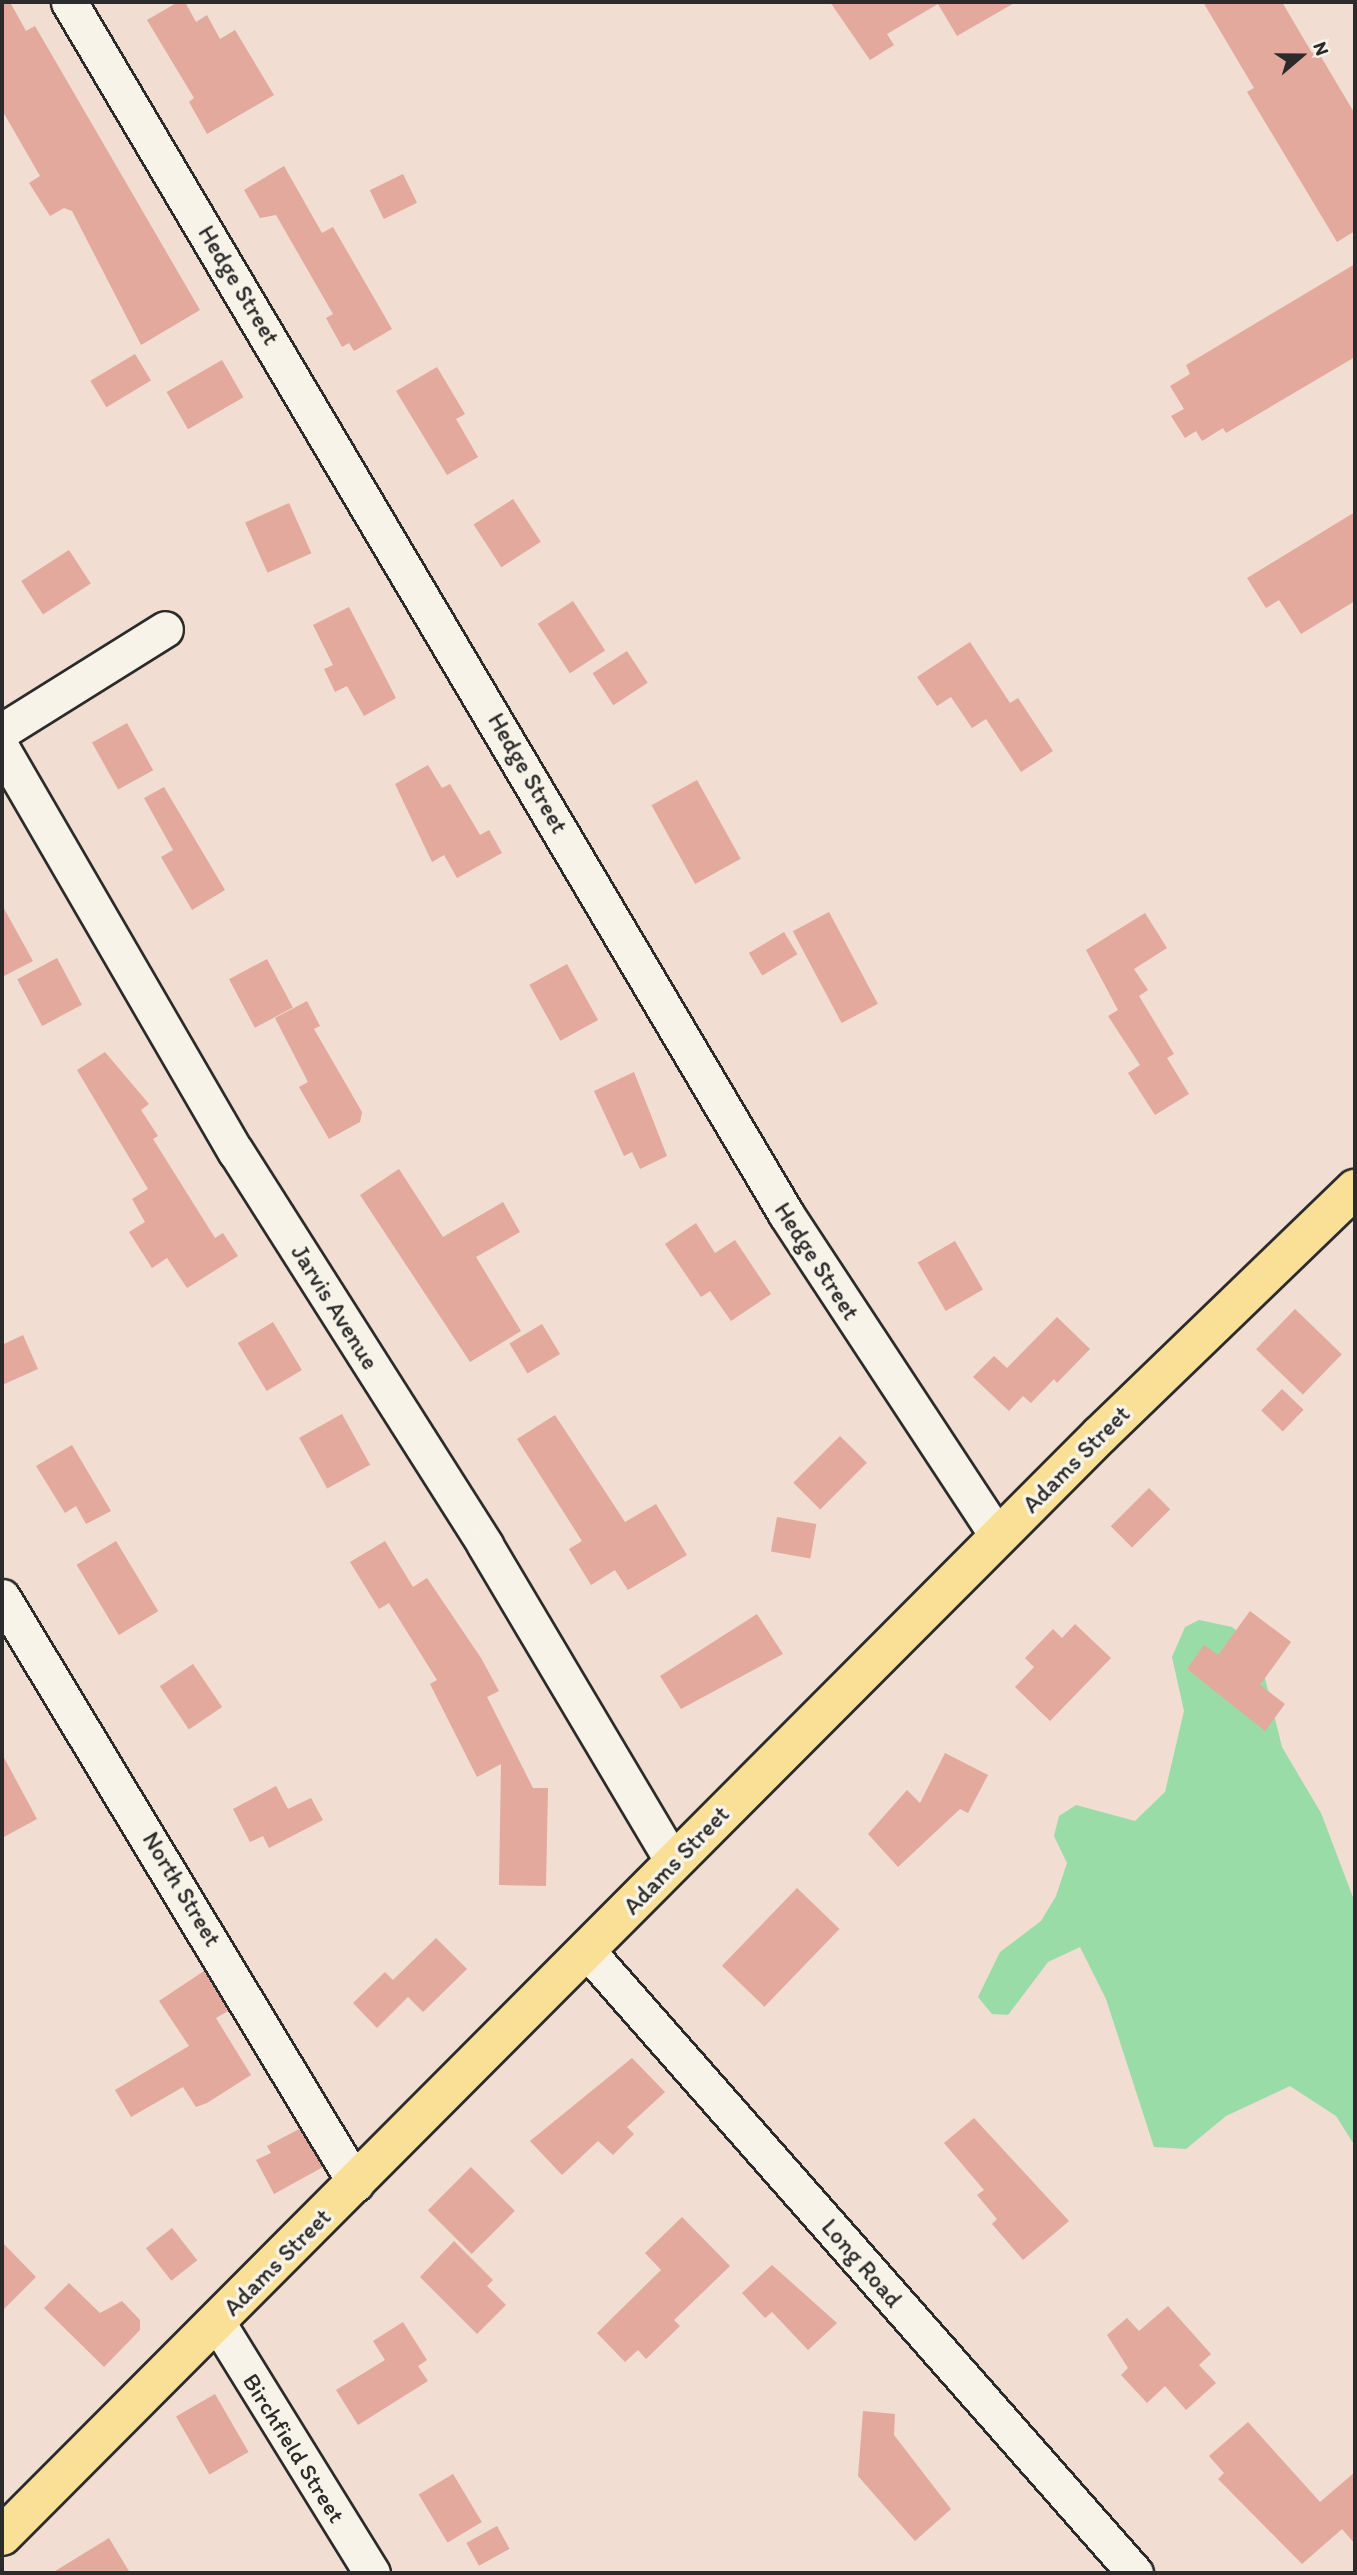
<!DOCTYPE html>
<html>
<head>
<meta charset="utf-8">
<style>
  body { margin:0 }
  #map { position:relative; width:1357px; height:2575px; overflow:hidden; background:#f1ddd1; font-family:Itim,sans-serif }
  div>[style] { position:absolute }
  .green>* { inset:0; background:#99dca7 }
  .building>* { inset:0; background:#e2a99c; transform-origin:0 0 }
  .roads { filter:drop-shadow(2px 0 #2b2b2b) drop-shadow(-2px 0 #2b2b2b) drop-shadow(0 2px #2b2b2b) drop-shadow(0 -2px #2b2b2b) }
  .minor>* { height:35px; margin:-17.5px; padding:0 17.5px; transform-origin:17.5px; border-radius:17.5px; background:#f7f3e8 }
  .major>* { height:38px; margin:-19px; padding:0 19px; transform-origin:19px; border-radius:19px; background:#f9e096 }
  span { translate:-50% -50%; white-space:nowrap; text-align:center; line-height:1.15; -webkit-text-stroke:7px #f7f3e8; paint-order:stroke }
  .street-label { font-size:24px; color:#2b2b2b }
  .frame { position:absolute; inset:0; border:4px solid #2b2b2b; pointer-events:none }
  .north { position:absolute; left:1266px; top:21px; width:70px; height:70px; -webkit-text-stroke:5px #f7f3e8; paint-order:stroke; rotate:70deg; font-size:19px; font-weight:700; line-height:28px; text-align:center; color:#2b2b2b }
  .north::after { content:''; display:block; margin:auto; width:24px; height:32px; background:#2b2b2b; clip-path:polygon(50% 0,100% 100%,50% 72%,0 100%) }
</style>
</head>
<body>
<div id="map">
  <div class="green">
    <div style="clip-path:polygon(1199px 1620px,1232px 1627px,1257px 1646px,1282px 1747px,1321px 1813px,1354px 1900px,1355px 2146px,1336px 2116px,1290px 2086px,1226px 2116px,1186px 2149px,1154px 2147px,1106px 1999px,1080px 1947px,1048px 1962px,1008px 2015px,992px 2014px,978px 1997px,1000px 1952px,1041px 1921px,1056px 1896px,1067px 1863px,1054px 1836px,1059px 1816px,1076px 1805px,1135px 1821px,1165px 1792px,1184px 1711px,1172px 1657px,1185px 1627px)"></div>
  </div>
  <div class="building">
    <div style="clip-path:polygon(2px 2px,10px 2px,26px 31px,35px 26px,200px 310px,141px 345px,72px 211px,64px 208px,50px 216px,29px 183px,40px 176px,2px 110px)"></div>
    <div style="clip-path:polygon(178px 2px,185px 2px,196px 22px,207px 15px,220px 39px,235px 30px,274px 95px,207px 134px,189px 102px,194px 98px,147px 20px)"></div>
    <div style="clip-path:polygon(830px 2px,1016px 2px,957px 36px,938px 4px,887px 34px,894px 45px,870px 60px)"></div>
    <div style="clip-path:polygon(1203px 2px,1282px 2px,1312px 53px,1317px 50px,1355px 114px,1355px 231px,1337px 242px,1247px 92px,1254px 88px)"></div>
    <div style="clip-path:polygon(284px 166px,322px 233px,333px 227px,392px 329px,354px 351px,349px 343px,342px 347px,326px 318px,333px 314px,276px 215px,260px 218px,244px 190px)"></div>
    <div style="left:403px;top:174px;width:32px;height:37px;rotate:64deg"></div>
    <div style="clip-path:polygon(1355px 264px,1355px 357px,1226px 433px,1223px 428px,1202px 441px,1196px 431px,1185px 438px,1171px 416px,1184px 409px,1170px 386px,1190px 374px,1186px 365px)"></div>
    <div style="left:135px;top:354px;width:31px;height:52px;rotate:59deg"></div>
    <div style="left:222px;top:360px;width:43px;height:64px;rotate:60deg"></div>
    <div style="clip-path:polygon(437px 367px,465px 414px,456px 419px,478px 457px,447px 475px,396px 391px)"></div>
    <div style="left:513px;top:499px;width:51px;height:47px;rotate:57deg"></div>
    <div style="left:289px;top:503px;width:55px;height:48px;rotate:66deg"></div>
    <div style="clip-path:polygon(1355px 512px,1355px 601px,1301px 634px,1279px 600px,1266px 608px,1247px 578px)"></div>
    <div style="left:69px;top:550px;width:40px;height:57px;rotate:57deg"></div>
    <div style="left:573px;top:601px;width:59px;height:42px;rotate:57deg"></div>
    <div style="clip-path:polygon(349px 607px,396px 698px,364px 716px,347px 686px,335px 692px,324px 669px,333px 665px,313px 625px)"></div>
    <div style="clip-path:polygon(970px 642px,1010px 703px,1018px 698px,1053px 751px,1021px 772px,986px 719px,972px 728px,951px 697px,937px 706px,917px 677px)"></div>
    <div style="left:627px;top:651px;width:38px;height:41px;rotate:57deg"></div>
    <div style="left:127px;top:723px;width:54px;height:40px;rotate:61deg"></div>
    <div style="clip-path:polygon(428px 765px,442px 788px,450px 784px,480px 835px,489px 830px,502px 853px,457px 878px,444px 855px,432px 862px,395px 784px)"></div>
    <div style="left:697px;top:780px;width:90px;height:52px;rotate:61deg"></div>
    <div style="clip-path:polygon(164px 787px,225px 890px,192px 910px,161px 857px,173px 850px,144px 798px)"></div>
    <div style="clip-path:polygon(2px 905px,33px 961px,2px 977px)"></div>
    <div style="left:829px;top:912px;width:104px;height:41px;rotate:62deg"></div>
    <div style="clip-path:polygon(1145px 913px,1167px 948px,1134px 969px,1148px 990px,1139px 996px,1174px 1054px,1167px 1058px,1189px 1094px,1155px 1115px,1128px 1073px,1140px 1065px,1108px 1016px,1118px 1010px,1086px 950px)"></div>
    <div style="left:784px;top:932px;width:26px;height:41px;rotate:59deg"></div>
    <div style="left:57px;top:958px;width:53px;height:45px;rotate:62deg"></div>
    <div style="left:267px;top:959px;width:55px;height:43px;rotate:62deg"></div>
    <div style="left:567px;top:964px;width:64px;height:43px;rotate:61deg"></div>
    <div style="clip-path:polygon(307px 1001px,320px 1026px,314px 1029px,362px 1112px,360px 1122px,329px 1139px,299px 1087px,308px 1082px,275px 1018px)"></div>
    <div style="clip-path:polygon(105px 1052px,149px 1104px,141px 1110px,158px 1136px,153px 1139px,215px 1238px,223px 1233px,238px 1256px,187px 1288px,167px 1258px,152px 1268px,129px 1232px,145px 1222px,132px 1199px,148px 1189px,77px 1070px)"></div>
    <div style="clip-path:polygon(634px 1072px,667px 1156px,640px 1169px,632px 1152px,624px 1156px,594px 1091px)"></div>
    <div style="clip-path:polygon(399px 1169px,443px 1237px,503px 1202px,520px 1232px,476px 1257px,521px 1331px,470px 1362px,360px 1195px)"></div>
    <div style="clip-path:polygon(696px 1223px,715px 1253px,735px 1240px,771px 1294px,731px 1321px,710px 1291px,701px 1297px,665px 1244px)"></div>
    <div style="left:955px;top:1241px;width:56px;height:43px;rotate:60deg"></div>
    <div style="left:1295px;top:1309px;width:65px;height:56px;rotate:44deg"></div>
    <div style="clip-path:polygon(1057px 1317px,1090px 1349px,1057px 1383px,1054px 1379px,1031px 1403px,1023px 1396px,1009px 1411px,973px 1377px,994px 1356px,1007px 1368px)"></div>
    <div style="left:273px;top:1322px;width:56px;height:41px;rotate:59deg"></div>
    <div style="left:542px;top:1324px;width:35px;height:38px;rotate:59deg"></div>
    <div style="clip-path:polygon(23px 1335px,38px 1369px,2px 1385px,2px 1345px)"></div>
    <div style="left:1282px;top:1389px;width:30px;height:30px;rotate:44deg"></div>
    <div style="left:342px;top:1414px;width:58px;height:49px;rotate:61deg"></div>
    <div style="clip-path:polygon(555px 1415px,625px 1522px,656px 1504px,687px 1555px,628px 1590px,615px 1570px,591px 1585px,569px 1549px,582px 1541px,517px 1439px)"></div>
    <div style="left:840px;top:1436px;width:38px;height:66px;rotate:45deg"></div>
    <div style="clip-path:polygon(72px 1445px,111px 1511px,86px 1524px,76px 1506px,65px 1513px,36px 1466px)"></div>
    <div style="left:1149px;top:1488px;width:30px;height:54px;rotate:45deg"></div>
    <div style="left:777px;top:1517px;width:40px;height:35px;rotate:10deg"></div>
    <div style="left:116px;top:1541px;width:82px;height:46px;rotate:59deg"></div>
    <div style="clip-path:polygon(385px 1541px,413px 1587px,427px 1578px,481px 1658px,499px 1691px,487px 1697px,533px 1788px,548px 1788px,546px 1886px,499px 1885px,501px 1764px,477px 1777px,430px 1684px,437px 1680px,389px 1603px,379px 1609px,350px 1562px)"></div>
    <div style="clip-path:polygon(1250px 1611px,1291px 1642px,1260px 1685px,1285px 1704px,1265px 1731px,1187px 1669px,1204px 1645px,1218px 1655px)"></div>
    <div style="clip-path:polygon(757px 1614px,783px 1654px,681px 1709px,660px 1676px)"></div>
    <div style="clip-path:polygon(1075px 1624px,1111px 1658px,1050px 1721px,1015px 1687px,1034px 1667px,1025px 1658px,1053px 1629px,1062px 1638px)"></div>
    <div style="left:193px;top:1664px;width:52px;height:40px;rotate:56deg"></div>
    <div style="clip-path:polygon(945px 1753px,988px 1775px,968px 1813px,960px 1809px,898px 1867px,868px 1834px,907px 1790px,920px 1803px)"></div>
    <div style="clip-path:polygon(2px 1754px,37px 1819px,2px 1838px)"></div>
    <div style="clip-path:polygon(276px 1786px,288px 1809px,311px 1798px,323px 1820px,269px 1848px,263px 1836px,250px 1842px,233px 1809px)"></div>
    <div style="left:797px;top:1888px;width:59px;height:108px;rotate:44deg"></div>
    <div style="clip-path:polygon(436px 1938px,467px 1969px,423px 2012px,408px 1997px,377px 2028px,353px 2003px,385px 1972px,393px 1980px)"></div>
    <div style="clip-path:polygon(204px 1971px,228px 2011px,216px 2018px,251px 2075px,207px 2103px,196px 2107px,183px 2087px,131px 2117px,115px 2090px,189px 2046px,159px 2001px)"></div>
    <div style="clip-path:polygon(632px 2058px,665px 2092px,627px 2127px,634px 2134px,613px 2155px,598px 2141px,562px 2175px,530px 2141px)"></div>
    <div style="clip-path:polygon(974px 2118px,1069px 2221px,1023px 2260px,992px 2224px,997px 2219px,977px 2195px,984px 2190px,944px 2143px)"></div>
    <div style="clip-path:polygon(299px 2129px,323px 2167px,274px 2194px,256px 2160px,271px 2153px,267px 2146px)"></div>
    <div style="left:471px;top:2167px;width:62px;height:61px;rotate:45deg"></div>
    <div style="clip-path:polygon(682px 2217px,730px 2266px,674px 2320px,680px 2326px,646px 2359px,638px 2350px,625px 2362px,597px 2333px,661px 2270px,645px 2253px)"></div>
    <div style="left:172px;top:2228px;width:41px;height:33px;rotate:52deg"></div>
    <div style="clip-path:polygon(454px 2241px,493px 2280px,487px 2286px,506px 2305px,477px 2334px,420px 2277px)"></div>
    <div style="clip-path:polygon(2px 2242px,36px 2277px,2px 2311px)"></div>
    <div style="clip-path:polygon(772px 2265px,837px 2323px,808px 2350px,772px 2312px,765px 2318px,742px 2293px)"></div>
    <div style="clip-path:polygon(69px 2283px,100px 2313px,122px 2301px,140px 2320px,140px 2330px,104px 2367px,44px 2308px)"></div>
    <div style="clip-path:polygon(1168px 2306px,1211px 2354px,1199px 2365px,1216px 2383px,1186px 2410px,1165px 2386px,1147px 2403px,1121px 2375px,1128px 2368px,1107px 2335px,1127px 2318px,1139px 2331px)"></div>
    <div style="clip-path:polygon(403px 2322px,427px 2360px,418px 2366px,428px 2381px,358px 2425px,336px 2390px,385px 2360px,373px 2341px)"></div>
    <div style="left:215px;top:2394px;width:67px;height:45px;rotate:60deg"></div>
    <div style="clip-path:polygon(863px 2411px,895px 2414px,894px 2435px,951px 2509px,915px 2541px,858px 2476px)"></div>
    <div style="clip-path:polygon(1248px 2422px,1320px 2502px,1355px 2472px,1355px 2544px,1342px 2529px,1302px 2564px,1218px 2479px,1224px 2473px,1209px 2456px)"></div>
    <div style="left:453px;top:2474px;width:56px;height:40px;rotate:59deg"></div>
    <div style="left:497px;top:2526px;width:26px;height:35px;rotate:61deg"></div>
    <div style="clip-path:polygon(109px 2538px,130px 2573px,52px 2573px)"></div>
  </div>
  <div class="roads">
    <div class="minor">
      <div style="left:69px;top:2px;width:1408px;rotate:59.39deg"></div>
      <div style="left:786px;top:1214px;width:386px;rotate:56.7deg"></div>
      <div style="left:2px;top:731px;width:192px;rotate:-32deg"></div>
      <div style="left:2px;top:749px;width:466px;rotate:59.9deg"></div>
      <div style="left:236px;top:1152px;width:465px;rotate:57.6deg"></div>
      <div style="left:485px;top:1545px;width:369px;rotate:59.3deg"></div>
      <div style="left:2px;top:1597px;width:685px;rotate:58.91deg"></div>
      <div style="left:589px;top:1953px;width:826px;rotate:48.63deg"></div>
      <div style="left:217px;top:2322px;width:295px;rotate:58.3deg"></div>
    </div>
    <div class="major">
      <div style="left:2px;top:2536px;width:1556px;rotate:-45.08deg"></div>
      <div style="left:1101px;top:1434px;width:353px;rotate:-44deg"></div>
    </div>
  </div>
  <div class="street-label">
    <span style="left:239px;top:285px;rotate:59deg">Hedge Street</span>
    <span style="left:528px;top:773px;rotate:60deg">Hedge Street</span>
    <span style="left:817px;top:1261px;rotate:57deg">Hedge Street</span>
    <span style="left:335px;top:1307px;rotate:58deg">Jarvis Avenue</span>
    <span style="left:1076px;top:1459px;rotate:-45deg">Adams Street</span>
    <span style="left:676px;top:1860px;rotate:-46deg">Adams Street</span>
    <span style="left:182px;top:1889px;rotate:59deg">North Street</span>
    <span style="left:277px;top:2262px;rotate:-45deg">Adams Street</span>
    <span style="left:862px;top:2263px;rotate:49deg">Long Road</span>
    <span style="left:294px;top:2448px;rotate:58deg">Birchfield Street</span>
  </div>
  <div class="frame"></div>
  <div class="north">N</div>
</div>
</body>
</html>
